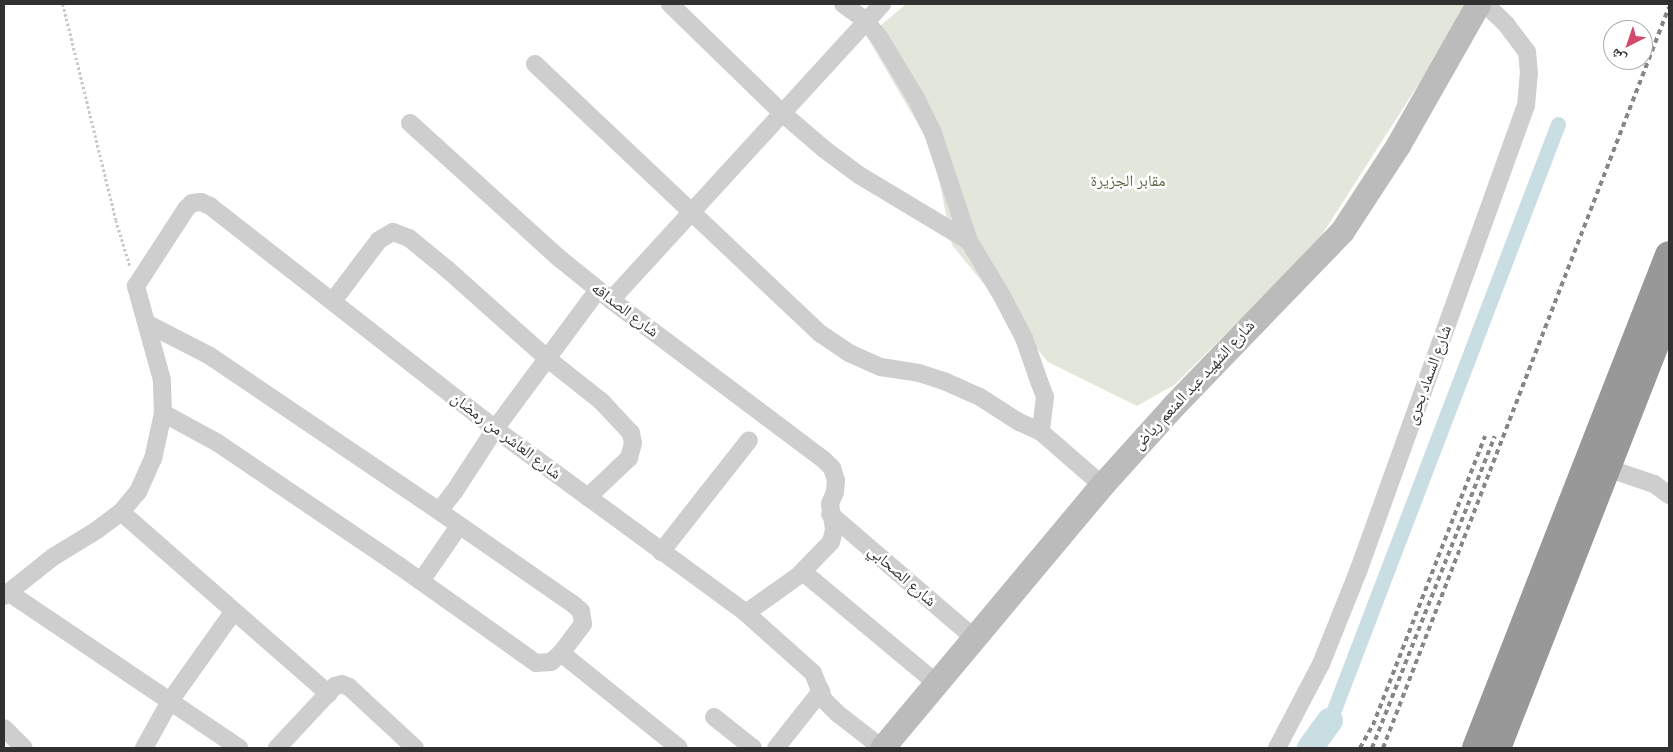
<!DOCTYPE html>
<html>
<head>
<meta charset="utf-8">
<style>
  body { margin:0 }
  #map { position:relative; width:1673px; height:752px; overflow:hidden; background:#fff; font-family:Karla,"Noto Naskh Arabic",sans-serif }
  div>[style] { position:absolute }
  .green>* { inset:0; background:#e3e7db }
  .canal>* { height:15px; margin:-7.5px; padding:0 7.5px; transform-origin:7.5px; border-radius:7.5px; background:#c8dee3 }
  .river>* { height:26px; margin:-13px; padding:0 13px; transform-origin:13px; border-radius:13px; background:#c8dee3 }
  .path>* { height:2.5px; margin-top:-1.25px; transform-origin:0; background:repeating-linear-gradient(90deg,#c8c8c8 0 2.5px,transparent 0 5px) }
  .street>* { height:18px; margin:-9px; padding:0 9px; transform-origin:9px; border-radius:9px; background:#cecece }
  .secondary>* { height:25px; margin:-12.5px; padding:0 12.5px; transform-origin:12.5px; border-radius:12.5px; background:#bbb }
  .highway>* { height:28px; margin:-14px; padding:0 14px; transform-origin:14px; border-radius:14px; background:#989898 }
  .rail>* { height:4px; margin-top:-2px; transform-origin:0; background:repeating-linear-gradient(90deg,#868686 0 5px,transparent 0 9px) }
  span { translate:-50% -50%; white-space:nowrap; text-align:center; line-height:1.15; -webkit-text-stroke:5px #fff; paint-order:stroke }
  .park-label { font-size:16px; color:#5b6843 }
  .street-label { font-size:16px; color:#313131 }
  .frame { position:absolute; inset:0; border:5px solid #313131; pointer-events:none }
  .north { position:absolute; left:1603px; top:20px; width:50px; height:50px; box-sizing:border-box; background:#fff; border:1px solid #adadad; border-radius:50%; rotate:221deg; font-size:14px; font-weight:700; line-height:20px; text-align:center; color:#313131 }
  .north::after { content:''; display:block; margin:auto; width:18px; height:22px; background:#d2496c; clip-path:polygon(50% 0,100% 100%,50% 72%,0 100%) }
</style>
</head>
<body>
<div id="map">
  <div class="green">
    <div style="clip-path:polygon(906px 4px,1470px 4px,1314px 247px,1174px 385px,1137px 406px,1048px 362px,952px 245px,933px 150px,867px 37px)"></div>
  </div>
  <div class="canal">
    <div style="left:1330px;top:720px;width:638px;rotate:-69.07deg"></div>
  </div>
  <div class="river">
    <div style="left:1310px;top:748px;width:34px;rotate:-54deg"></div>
  </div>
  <div class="path">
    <div style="left:63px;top:4px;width:222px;rotate:76.2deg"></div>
    <div style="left:116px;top:220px;width:48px;rotate:73.1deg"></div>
  </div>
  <div class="street">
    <div style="left:670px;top:4px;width:155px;rotate:44.2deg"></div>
    <div style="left:781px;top:112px;width:57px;rotate:40.7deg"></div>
    <div style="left:824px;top:149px;width:44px;rotate:36.6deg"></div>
    <div style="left:859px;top:175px;width:128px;rotate:31deg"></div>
    <div style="left:843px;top:4px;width:27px;rotate:36deg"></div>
    <div style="left:865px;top:20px;width:22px;rotate:51deg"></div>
    <div style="left:879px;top:37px;width:71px;rotate:58.8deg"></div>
    <div style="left:916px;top:98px;width:39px;rotate:64deg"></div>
    <div style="left:933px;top:133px;width:114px;rotate:71.6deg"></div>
    <div style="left:969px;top:241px;width:64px;rotate:59deg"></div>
    <div style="left:1002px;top:296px;width:47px;rotate:62.4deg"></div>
    <div style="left:1024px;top:338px;width:46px;rotate:70.8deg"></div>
    <div style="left:1039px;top:381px;width:17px;rotate:69deg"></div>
    <div style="left:1045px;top:397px;width:35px;rotate:97deg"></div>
    <div style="left:1041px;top:432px;width:81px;rotate:41deg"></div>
    <div style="left:535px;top:64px;width:393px;rotate:43.4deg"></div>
    <div style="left:821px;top:334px;width:34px;rotate:34deg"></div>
    <div style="left:849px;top:353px;width:35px;rotate:24deg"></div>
    <div style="left:881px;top:367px;width:38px;rotate:9deg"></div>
    <div style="left:919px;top:373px;width:26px;rotate:18deg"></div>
    <div style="left:944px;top:381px;width:39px;rotate:24deg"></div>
    <div style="left:980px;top:397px;width:46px;rotate:32.7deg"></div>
    <div style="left:1019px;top:422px;width:24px;rotate:24deg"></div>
    <div style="left:410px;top:123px;width:201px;rotate:42.2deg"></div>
    <div style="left:559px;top:258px;width:67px;rotate:38.9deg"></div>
    <div style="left:611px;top:300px;width:265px;rotate:36.9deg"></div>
    <div style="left:823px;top:459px;width:13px;rotate:45deg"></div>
    <div style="left:832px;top:468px;width:13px;rotate:72deg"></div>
    <div style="left:836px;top:480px;width:12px;rotate:95deg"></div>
    <div style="left:835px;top:492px;width:13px;rotate:113deg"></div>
    <div style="left:830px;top:504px;width:26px;rotate:81deg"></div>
    <div style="left:834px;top:530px;width:12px;rotate:104deg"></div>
    <div style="left:831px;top:542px;width:47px;rotate:134.1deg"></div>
    <div style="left:798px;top:576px;width:64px;rotate:144.6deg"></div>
    <div style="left:611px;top:300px;width:401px;rotate:-47.5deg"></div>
    <div style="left:333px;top:301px;width:76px;rotate:-53deg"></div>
    <div style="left:379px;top:240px;width:16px;rotate:-30deg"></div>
    <div style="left:393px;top:232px;width:17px;rotate:21deg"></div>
    <div style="left:409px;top:238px;width:50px;rotate:39.4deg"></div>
    <div style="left:448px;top:270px;width:134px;rotate:41.7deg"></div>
    <div style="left:548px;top:359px;width:68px;rotate:38.4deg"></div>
    <div style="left:601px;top:401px;width:44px;rotate:46.8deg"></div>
    <div style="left:631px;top:433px;width:10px;rotate:79deg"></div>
    <div style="left:633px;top:443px;width:16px;rotate:105deg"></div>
    <div style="left:629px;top:458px;width:57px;rotate:136.4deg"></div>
    <div style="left:148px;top:324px;width:70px;rotate:27.3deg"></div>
    <div style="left:210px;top:356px;width:277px;rotate:34.1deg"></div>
    <div style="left:439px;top:511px;width:165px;rotate:34.8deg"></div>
    <div style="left:574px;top:605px;width:9px;rotate:41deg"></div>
    <div style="left:581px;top:611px;width:13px;rotate:81deg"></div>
    <div style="left:583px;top:624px;width:36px;rotate:127deg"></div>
    <div style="left:561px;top:653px;width:13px;rotate:138deg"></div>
    <div style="left:551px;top:662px;width:15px;rotate:176deg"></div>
    <div style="left:536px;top:663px;width:169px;rotate:-144.6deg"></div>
    <div style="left:398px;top:565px;width:217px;rotate:-145.9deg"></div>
    <div style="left:218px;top:443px;width:63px;rotate:-151.4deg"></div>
    <div style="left:1607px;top:468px;width:50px;rotate:18.8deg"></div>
    <div style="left:1654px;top:484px;width:19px;rotate:36deg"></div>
    <div style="left:439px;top:511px;width:24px;rotate:-52deg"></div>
    <div style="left:454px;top:492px;width:75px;rotate:-56.9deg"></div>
    <div style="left:495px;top:429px;width:173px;rotate:-53.5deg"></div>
    <div style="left:121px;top:512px;width:276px;rotate:41.2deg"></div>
    <div style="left:830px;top:514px;width:190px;rotate:40.7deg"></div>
    <div style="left:661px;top:552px;width:142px;rotate:-51.8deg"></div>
    <div style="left:803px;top:572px;width:173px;rotate:39.8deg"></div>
    <div style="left:421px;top:581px;width:67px;rotate:-55.4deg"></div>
    <div style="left:8px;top:592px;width:279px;rotate:34deg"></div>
    <div style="left:4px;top:596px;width:63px;rotate:-38.5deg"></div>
    <div style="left:53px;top:557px;width:52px;rotate:-31.5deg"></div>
    <div style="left:97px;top:530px;width:30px;rotate:-37deg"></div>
    <div style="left:121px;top:512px;width:26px;rotate:-50deg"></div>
    <div style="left:138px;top:492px;width:36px;rotate:-66deg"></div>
    <div style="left:153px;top:459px;width:47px;rotate:-77.7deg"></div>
    <div style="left:163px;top:413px;width:33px;rotate:-92deg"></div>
    <div style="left:162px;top:380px;width:98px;rotate:-105.5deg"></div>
    <div style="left:136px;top:286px;width:92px;rotate:-57deg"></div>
    <div style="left:186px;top:209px;width:8px;rotate:-45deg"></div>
    <div style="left:192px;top:203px;width:9px;rotate:-6deg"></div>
    <div style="left:201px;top:202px;width:10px;rotate:24deg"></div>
    <div style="left:210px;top:206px;width:362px;rotate:38deg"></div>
    <div style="left:495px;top:429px;width:311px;rotate:36.2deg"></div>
    <div style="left:746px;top:613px;width:90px;rotate:41.8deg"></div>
    <div style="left:813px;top:673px;width:29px;rotate:68deg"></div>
    <div style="left:824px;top:700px;width:18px;rotate:45deg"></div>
    <div style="left:837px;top:713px;width:57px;rotate:37.9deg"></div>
    <div style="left:561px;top:653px;width:151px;rotate:38.8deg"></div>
    <div style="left:714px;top:717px;width:50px;rotate:38.5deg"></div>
    <div style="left:4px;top:728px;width:28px;rotate:45deg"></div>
    <div style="left:144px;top:748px;width:54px;rotate:-61deg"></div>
    <div style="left:170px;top:701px;width:110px;rotate:-54.6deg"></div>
    <div style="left:277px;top:748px;width:85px;rotate:-46.9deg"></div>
    <div style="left:335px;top:686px;width:7px;rotate:-16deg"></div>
    <div style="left:342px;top:684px;width:8px;rotate:23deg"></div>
    <div style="left:349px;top:687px;width:90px;rotate:42.7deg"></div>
    <div style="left:776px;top:748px;width:73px;rotate:-51.7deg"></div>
    <div style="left:1277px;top:748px;width:95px;rotate:-62.4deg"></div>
    <div style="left:1321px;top:664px;width:102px;rotate:-68.2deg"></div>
    <div style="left:1359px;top:569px;width:492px;rotate:-70.2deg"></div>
    <div style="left:1526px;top:106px;width:32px;rotate:-85deg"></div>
    <div style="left:1529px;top:74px;width:22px;rotate:-95deg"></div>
    <div style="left:1527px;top:52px;width:34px;rotate:-127deg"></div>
    <div style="left:1507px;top:25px;width:30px;rotate:-136deg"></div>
  </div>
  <div class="secondary">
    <div style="left:882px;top:748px;width:343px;rotate:-50.1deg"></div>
    <div style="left:1102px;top:485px;width:108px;rotate:-48deg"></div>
    <div style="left:1174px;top:405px;width:242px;rotate:-46deg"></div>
    <div style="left:1342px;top:231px;width:103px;rotate:-56.9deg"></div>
    <div style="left:1398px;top:145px;width:162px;rotate:-60.4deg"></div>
  </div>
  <div class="highway">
    <div style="left:1476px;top:748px;width:529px;rotate:-68.62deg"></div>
    <div style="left:1497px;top:748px;width:472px;rotate:-68.6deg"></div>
  </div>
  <div class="rail">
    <div style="left:1360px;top:748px;width:26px;rotate:-61deg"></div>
    <div style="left:1373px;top:725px;width:310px;rotate:-68.8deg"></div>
    <div style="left:1372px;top:748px;width:335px;rotate:-68.5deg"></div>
    <div style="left:1383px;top:748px;width:794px;rotate:-68.9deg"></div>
  </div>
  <div class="park-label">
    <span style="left:1128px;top:181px">مقابر الجزيرة</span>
  </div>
  <div class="street-label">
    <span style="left:625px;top:310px;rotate:37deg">شارع الصداقه</span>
    <span style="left:1429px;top:375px;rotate:-70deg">شارع السماد بحرى</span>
    <span style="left:1194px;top:385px;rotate:-47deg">شارع الشهيد عبد المنعم رياض</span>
    <span style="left:506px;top:436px;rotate:37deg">شارع العاشر من رمضان</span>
    <span style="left:902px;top:576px;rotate:41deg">شارع الصحابي</span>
  </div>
  <div class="frame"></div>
  <div class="north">ش</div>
</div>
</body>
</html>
